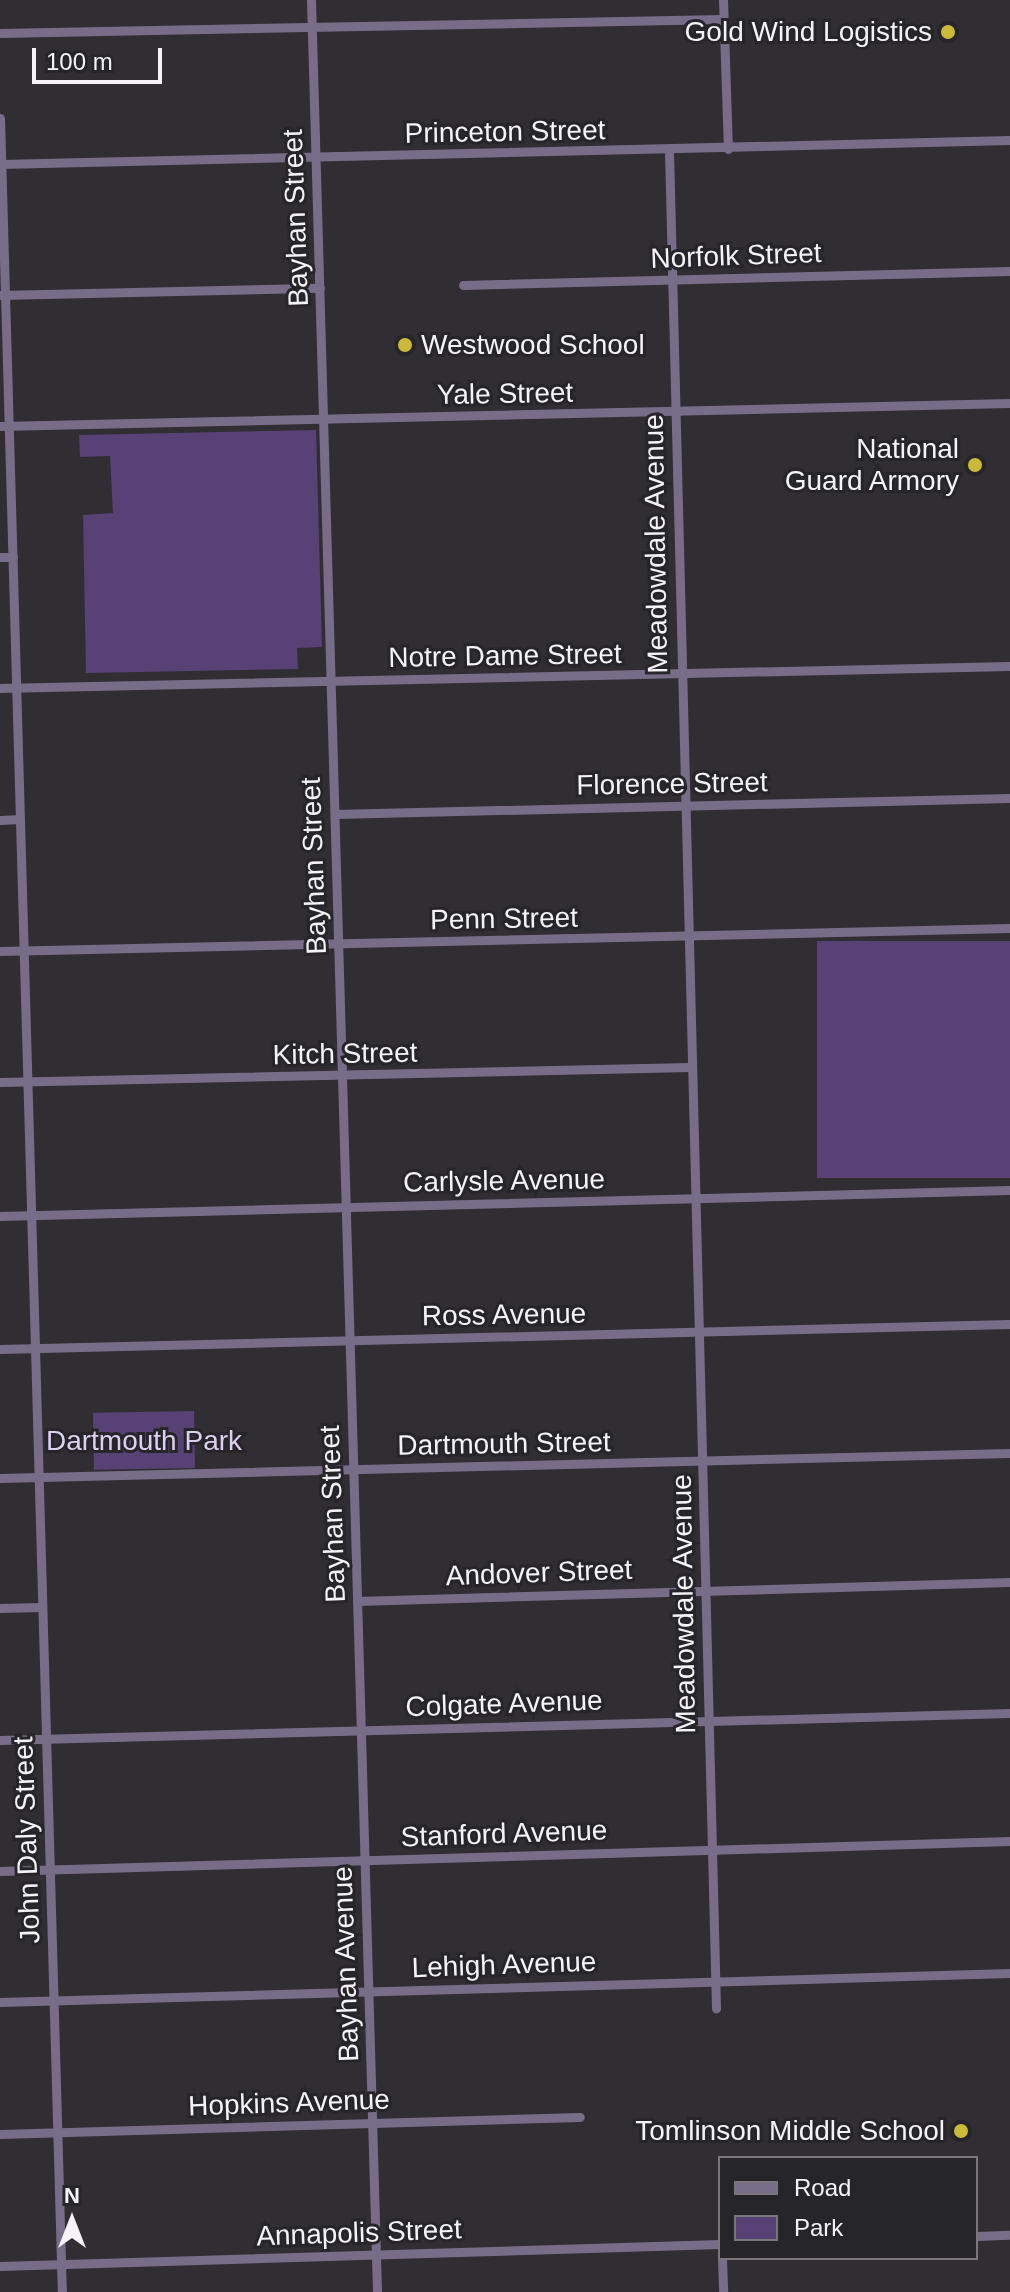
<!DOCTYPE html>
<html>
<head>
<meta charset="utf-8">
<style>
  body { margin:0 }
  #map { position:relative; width:1010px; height:2292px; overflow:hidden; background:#302e33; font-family:Arial,sans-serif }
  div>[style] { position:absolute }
  .green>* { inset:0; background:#574175; transform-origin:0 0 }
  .minor>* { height:9px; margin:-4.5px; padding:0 4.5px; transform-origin:4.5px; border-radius:4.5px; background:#786d89 }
  .dots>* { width:22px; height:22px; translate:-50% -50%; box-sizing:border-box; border:4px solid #262529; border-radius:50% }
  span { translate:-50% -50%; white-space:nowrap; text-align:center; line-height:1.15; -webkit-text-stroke:6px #262529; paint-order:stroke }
  .poi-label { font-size:28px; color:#f5f3f7 }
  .right { translate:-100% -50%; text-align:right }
  .left { translate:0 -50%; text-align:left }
  .street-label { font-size:28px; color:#f5f3f7 }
  .park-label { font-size:28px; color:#dccff2 }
  .legend { position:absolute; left:718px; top:2156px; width:260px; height:104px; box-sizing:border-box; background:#262529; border:2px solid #79777b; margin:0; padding:10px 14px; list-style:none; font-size:24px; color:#f5f3f7 }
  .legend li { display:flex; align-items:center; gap:16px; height:40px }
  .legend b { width:40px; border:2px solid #79777b }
  .north { position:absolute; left:32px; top:2180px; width:80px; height:80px; -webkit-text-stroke:6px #262529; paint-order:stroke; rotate:0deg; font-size:22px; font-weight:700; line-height:32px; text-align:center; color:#f5f3f7 }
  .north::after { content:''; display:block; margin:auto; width:28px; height:36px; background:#f5f3f7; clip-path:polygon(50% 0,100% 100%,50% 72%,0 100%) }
  .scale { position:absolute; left:32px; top:48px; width:130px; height:36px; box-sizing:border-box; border:4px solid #f5f3f7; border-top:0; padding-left:10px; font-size:24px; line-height:28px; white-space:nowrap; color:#f5f3f7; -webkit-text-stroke:6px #262529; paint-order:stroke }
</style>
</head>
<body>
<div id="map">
  <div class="green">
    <div style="clip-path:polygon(316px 430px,322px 647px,297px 648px,298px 669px,86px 673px,83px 515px,113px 513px,110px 456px,80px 457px,79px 435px)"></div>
    <div style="left:1010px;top:941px;width:237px;height:193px;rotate:90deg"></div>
    <div style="left:194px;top:1411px;width:57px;height:101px;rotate:89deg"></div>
  </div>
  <div class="minor">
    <div style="left:311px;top:0;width:2293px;rotate:88.35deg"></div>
    <div style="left:723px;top:0;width:149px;rotate:88.1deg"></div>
    <div style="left:0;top:33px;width:723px;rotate:-1.11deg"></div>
    <div style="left:0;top:118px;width:2175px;rotate:88.37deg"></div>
    <div style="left:669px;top:151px;width:1858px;rotate:88.55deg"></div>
    <div style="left:0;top:164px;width:1010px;rotate:-1.36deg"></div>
    <div style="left:463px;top:285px;width:547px;rotate:-1.47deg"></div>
    <div style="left:0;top:295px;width:320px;rotate:-1.3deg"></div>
    <div style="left:0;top:426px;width:1010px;rotate:-1.3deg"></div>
    <div style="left:0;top:557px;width:13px"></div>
    <div style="left:0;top:688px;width:1010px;rotate:-1.25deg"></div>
    <div style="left:335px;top:814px;width:675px;rotate:-1.36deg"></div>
    <div style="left:0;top:820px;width:20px;rotate:-3deg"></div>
    <div style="left:0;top:951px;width:1010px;rotate:-1.3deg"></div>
    <div style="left:0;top:1082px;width:690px;rotate:-1.25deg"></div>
    <div style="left:0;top:1216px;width:1010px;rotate:-1.47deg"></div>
    <div style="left:0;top:1349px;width:1010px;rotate:-1.42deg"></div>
    <div style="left:0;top:1478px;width:1010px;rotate:-1.42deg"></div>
    <div style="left:357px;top:1601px;width:653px;rotate:-1.67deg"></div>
    <div style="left:0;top:1608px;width:42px;rotate:-1.4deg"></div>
    <div style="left:0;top:1740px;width:1010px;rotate:-1.53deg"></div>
    <div style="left:0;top:1871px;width:1010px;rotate:-1.7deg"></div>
    <div style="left:0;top:2002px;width:1010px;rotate:-1.64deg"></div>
    <div style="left:0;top:2134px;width:580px;rotate:-1.68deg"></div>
    <div style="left:976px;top:2236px;width:34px;rotate:-2deg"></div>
    <div style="left:722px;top:2258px;width:34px;rotate:88deg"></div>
    <div style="left:0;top:2266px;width:720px;rotate:-1.75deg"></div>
  </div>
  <div class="dots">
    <div style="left:948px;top:32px;background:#cbba39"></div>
    <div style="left:405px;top:345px;background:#cbba39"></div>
    <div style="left:975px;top:465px;background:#cbba39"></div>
    <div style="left:961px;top:2131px;background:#cbba39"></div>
  </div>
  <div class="poi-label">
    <span class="right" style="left:932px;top:32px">Gold Wind Logistics</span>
    <span class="left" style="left:421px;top:345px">Westwood School</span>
    <span class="right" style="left:959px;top:465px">National<br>Guard Armory</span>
    <span class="right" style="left:945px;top:2131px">Tomlinson Middle School</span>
  </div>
  <div class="street-label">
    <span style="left:505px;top:132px;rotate:-1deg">Princeton Street</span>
    <span style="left:296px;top:218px;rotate:-92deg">Bayhan Street</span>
    <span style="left:736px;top:256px;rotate:-2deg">Norfolk Street</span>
    <span style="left:505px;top:394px;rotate:-1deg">Yale Street</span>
    <span style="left:656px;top:544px;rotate:-91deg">Meadowdale Avenue</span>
    <span style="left:505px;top:656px;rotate:-1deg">Notre Dame Street</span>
    <span style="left:672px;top:784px;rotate:-1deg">Florence Street</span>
    <span style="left:314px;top:866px;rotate:-92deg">Bayhan Street</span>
    <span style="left:504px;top:919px;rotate:-1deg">Penn Street</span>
    <span style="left:345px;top:1054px;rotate:-1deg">Kitch Street</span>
    <span style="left:504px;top:1181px;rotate:-1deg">Carlysle Avenue</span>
    <span style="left:504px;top:1315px;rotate:-1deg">Ross Avenue</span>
    <span style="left:504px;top:1444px;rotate:-1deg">Dartmouth Street</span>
    <span style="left:333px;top:1514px;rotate:-92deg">Bayhan Street</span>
    <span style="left:539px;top:1573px;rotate:-2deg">Andover Street</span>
    <span style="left:684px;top:1604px;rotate:-91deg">Meadowdale Avenue</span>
    <span style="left:504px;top:1704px;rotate:-2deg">Colgate Avenue</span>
    <span style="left:504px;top:1834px;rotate:-2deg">Stanford Avenue</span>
    <span style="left:27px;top:1840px;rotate:-92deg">John Daly Street</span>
    <span style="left:346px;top:1964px;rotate:-92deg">Bayhan Avenue</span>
    <span style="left:504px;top:1965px;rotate:-2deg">Lehigh Avenue</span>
    <span style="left:289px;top:2103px;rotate:-2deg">Hopkins Avenue</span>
    <span style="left:359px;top:2233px;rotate:-2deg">Annapolis Street</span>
  </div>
  <div class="park-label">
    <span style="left:144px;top:1441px">Dartmouth Park</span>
  </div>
  <ul class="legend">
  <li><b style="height:10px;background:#786d89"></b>Road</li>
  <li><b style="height:22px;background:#574175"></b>Park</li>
  </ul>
  <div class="north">N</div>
  <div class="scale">100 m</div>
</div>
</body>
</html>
